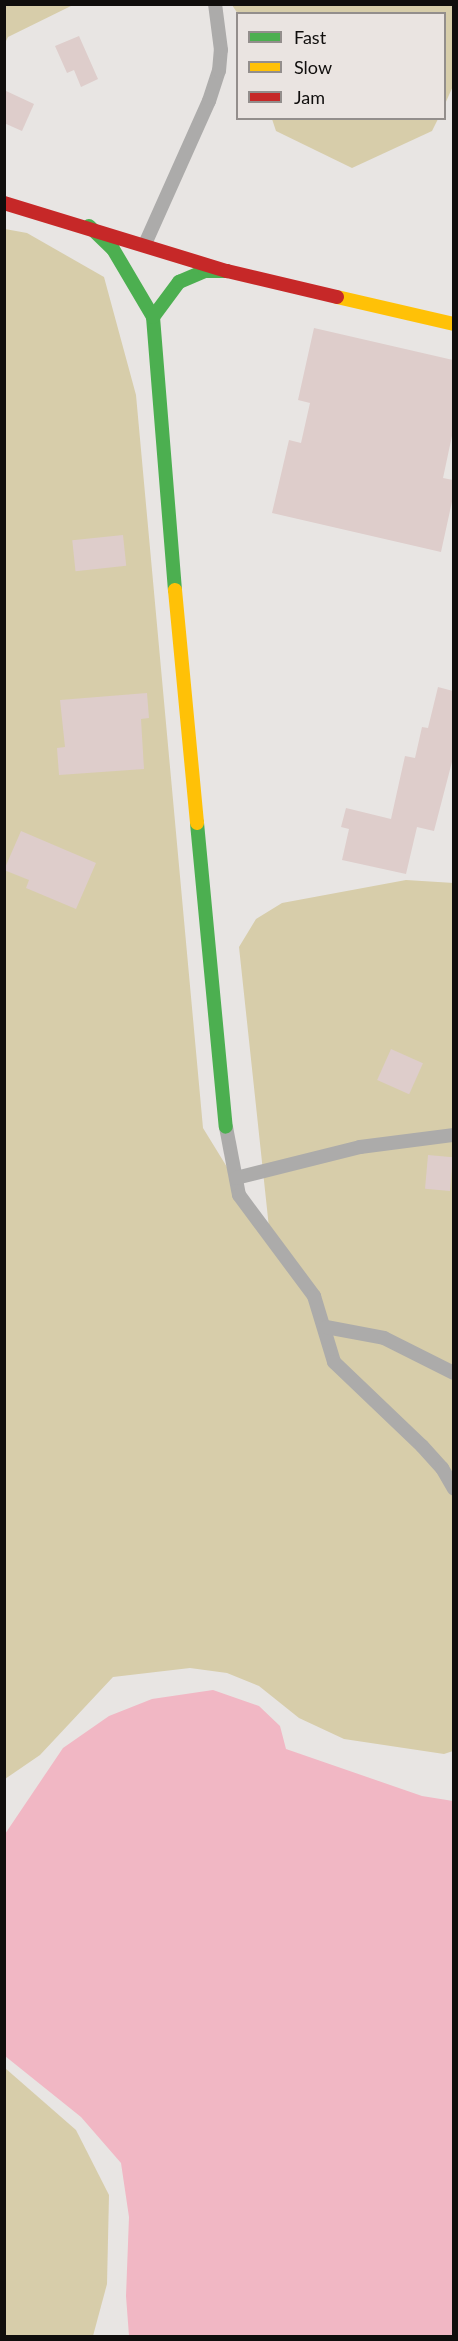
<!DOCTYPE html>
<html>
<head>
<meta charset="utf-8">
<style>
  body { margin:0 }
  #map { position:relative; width:458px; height:2341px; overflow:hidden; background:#e8e5e3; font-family:Lato,sans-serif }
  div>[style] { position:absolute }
  .green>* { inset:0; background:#d7cdaa }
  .water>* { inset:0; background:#f1b7c4 }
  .building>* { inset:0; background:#decdcb; transform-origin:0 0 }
  .lane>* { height:14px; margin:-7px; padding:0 7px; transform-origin:7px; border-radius:7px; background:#acabaa }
  .fast>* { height:14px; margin:-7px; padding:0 7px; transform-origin:7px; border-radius:7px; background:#4caf50 }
  .slow>* { height:14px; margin:-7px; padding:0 7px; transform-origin:7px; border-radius:7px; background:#ffc107 }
  .jam>* { height:14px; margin:-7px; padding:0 7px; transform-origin:7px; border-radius:7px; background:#c62828 }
  span { translate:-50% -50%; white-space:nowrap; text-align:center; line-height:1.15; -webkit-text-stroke:5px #eae4e1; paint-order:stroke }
  .frame { position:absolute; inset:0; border:6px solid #100e0d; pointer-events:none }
  .legend { position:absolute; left:236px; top:12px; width:210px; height:108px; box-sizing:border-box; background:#eae4e1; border:2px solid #938e8c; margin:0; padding:8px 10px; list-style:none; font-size:18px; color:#100e0d }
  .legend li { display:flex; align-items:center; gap:12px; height:30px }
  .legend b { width:30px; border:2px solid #938e8c }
</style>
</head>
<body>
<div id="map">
  <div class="green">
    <div style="clip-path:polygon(5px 4px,73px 4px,73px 5px,8px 37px,5px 43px)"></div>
    <div style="clip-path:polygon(232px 5px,453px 5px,453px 86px,445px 104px,444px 14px,238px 14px)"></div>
    <div style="clip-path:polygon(272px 119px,272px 118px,438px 119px,432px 131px,352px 168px,276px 131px)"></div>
    <div style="clip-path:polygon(5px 229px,27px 233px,104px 277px,136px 395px,203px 1128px,270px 1237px,239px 947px,256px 919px,282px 903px,406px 880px,454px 883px,453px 1751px,444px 1754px,344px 1739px,299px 1718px,259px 1686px,227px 1673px,190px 1668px,113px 1677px,40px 1755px,5px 1779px)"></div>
    <div style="clip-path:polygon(5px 2068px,76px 2130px,109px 2195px,107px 2284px,93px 2336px,5px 2336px)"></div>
  </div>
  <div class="water">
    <div style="clip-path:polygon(213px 1690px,259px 1706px,280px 1726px,286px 1749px,422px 1796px,453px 1801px,453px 2336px,129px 2336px,126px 2296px,129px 2217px,121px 2163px,81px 2117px,5px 2056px,5px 1834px,63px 1748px,109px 1716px,152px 1699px)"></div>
  </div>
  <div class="building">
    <div style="clip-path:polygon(79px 36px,98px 79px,81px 87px,74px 70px,67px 73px,55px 46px)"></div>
    <div style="clip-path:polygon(4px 90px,34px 104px,22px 131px,4px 123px)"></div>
    <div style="clip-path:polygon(314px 328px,453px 360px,453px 431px,443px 478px,453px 480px,453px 497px,441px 552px,272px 513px,289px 440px,301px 443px,310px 403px,298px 400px)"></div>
    <div style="left:123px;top:535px;width:31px;height:51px;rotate:84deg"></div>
    <div style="clip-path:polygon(438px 687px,453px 691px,453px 758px,434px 831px,417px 827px,406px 874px,342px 860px,349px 829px,341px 827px,346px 808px,391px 819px,405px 756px,415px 758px,422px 727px,428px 728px)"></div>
    <div style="clip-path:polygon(147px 693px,149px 718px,141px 719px,144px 769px,59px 775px,57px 748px,65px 747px,60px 700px)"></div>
    <div style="clip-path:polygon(21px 831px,96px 863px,76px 909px,26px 888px,29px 880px,4px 870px)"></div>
    <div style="left:391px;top:1049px;width:35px;height:34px;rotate:24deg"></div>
    <div style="left:428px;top:1155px;width:25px;height:34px;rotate:5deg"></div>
  </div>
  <div class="lane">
    <div style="left:145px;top:244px;width:157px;rotate:-65.9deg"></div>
    <div style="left:209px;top:101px;width:32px;rotate:-72deg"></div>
    <div style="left:219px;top:71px;width:21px;rotate:-85deg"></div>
    <div style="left:221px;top:50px;width:46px;rotate:-97.4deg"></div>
    <div style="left:226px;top:1127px;width:69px;rotate:79.2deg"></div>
    <div style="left:239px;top:1195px;width:126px;rotate:53.4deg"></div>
    <div style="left:314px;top:1296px;width:69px;rotate:73.1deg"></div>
    <div style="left:334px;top:1362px;width:122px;rotate:43.7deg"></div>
    <div style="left:422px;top:1446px;width:30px;rotate:48deg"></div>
    <div style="left:442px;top:1468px;width:24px;rotate:60deg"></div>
    <div style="left:236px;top:1178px;width:128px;rotate:-14deg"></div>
    <div style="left:360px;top:1147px;width:95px;rotate:-7.3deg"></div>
    <div style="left:326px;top:1327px;width:59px;rotate:10.7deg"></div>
    <div style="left:384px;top:1338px;width:78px;rotate:26.6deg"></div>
  </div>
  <div class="fast">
    <div style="left:89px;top:226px;width:33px;rotate:44deg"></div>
    <div style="left:113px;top:249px;width:79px;rotate:59.5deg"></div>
    <div style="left:153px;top:317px;width:274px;rotate:85.4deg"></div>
    <div style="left:153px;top:317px;width:44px;rotate:-53.4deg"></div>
    <div style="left:179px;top:282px;width:28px;rotate:-23deg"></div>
    <div style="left:205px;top:271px;width:22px"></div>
    <div style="left:197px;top:823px;width:305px;rotate:84.6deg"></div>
  </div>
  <div class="slow">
    <div style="left:337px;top:297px;width:120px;rotate:13deg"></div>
    <div style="left:175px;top:590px;width:234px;rotate:84.6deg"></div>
  </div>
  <div class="jam">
    <div style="left:4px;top:203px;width:233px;rotate:17deg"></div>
    <div style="left:227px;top:271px;width:113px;rotate:13.3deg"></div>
  </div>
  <div class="frame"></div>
  <ul class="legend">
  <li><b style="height:8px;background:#4caf50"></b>Fast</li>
  <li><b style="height:8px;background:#ffc107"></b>Slow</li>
  <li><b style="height:8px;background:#c62828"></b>Jam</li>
  </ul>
</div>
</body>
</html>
